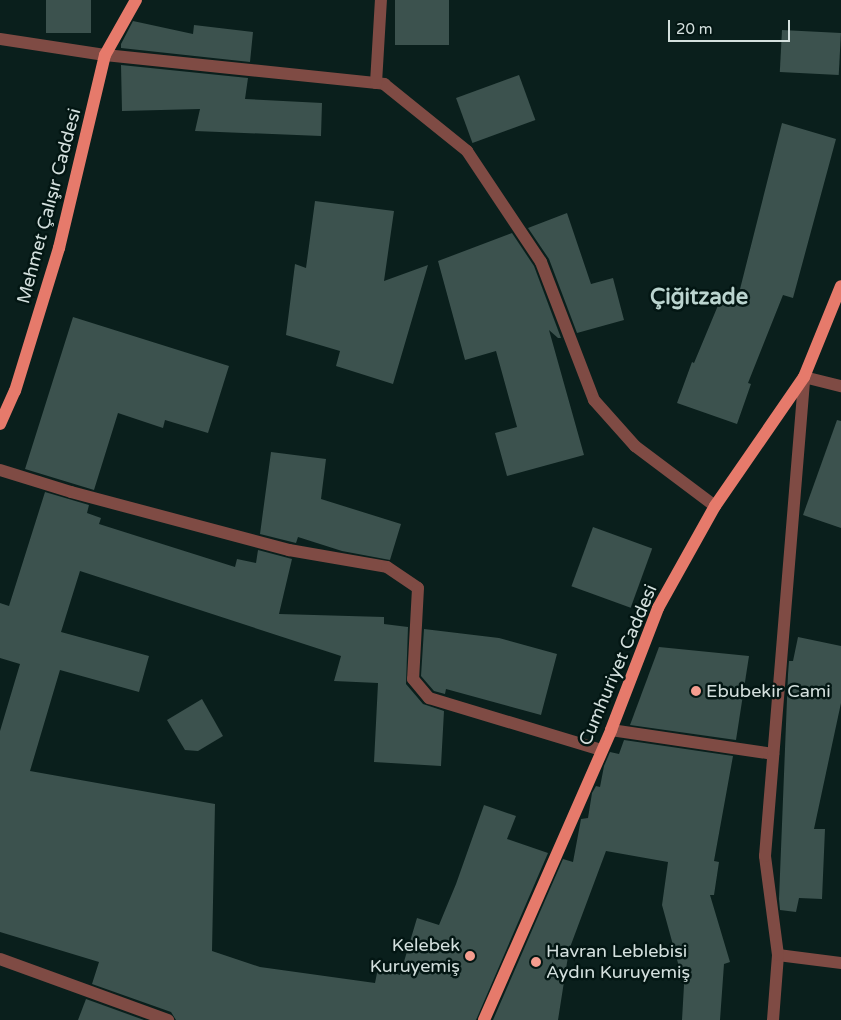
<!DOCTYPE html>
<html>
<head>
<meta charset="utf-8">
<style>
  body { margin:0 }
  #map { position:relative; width:841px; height:1020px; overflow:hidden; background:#0a1f1c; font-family:"Varela Round",sans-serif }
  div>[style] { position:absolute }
  .building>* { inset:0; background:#3c524e; transform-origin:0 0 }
  .minor>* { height:12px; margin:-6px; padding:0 6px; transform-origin:6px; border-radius:6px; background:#7f4b44 }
  .major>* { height:12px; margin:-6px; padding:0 6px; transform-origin:6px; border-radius:6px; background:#e67a6b }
  .dots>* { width:14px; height:14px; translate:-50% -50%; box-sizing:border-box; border:2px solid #031613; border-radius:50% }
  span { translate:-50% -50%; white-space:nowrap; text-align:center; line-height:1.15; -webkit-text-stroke:5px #031613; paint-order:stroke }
  .street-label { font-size:18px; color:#d4e0de }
  .poi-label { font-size:18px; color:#d4e0de }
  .left { translate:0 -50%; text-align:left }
  .right { translate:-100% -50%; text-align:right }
  .district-label { font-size:22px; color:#bbd4cf; font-weight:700 }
  .scale { position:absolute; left:668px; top:20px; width:122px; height:22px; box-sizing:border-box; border:2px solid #d4e0de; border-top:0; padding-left:6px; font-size:15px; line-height:18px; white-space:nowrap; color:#d4e0de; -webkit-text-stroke:4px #031613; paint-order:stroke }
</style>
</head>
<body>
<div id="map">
  <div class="building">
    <div style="left:46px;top:0;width:45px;height:33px"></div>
    <div style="left:395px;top:0;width:54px;height:45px"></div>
    <div style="clip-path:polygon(133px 21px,193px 34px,194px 25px,253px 32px,250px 62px,121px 48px,121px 44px)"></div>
    <div style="left:782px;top:30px;width:59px;height:42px;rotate:3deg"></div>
    <div style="clip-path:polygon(121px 65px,248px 78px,245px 99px,322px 103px,321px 136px,195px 131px,200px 109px,122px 111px)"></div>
    <div style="left:519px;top:75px;width:48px;height:67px;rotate:70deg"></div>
    <div style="clip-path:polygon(782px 123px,836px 139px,793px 298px,783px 295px,748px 383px,751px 384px,737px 424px,677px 403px,692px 362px,694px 363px,724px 291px,738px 297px)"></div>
    <div style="clip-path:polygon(315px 201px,394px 211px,384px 281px,428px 265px,393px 384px,336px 366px,340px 351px,286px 335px,295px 264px,306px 268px)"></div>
    <div style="clip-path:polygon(567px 213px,591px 284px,613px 278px,624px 320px,577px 333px,549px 259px,528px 228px)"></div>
    <div style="clip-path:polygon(512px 233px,534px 266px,561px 338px,558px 338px,549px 330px,584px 455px,507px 476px,495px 433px,517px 427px,496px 351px,465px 360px,438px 261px)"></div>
    <div style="clip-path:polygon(73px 317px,229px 366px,208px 433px,165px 420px,163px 428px,118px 413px,94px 490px,25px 469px)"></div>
    <div style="clip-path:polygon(837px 420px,841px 421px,841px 528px,803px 515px)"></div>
    <div style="clip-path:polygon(271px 452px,326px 459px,321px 499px,401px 524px,390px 560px,342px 551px,298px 537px,296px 543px,260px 534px)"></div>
    <div style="clip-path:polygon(45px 492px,89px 505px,87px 513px,101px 518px,99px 524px,235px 567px,237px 559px,256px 563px,258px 550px,292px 559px,279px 614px,384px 617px,384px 624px,408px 627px,406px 684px,423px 704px,444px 711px,441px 766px,374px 762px,378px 683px,334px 681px,341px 656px,80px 571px,61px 632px,149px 656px,139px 692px,60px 670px,30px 771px,215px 804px,212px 951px,260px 967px,375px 983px,378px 968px,400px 975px,417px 918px,439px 925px,456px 884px,484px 805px,516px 816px,507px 839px,548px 853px,476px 1020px,176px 1020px,171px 1012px,92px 984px,99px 962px,0 932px,0 731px,20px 664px,0 658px,0 603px,9px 606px)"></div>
    <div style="left:593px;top:527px;width:63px;height:63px;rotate:20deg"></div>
    <div style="clip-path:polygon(424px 629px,499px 638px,557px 654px,541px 715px,446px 689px,445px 694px,434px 691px,421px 676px)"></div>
    <div style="clip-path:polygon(798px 637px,841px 646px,841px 703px,814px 829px,825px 829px,822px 899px,799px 898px,796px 912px,780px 910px,779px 899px,788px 674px,789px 661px,793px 661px)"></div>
    <div style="clip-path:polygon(659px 647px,749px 656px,736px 740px,630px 725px)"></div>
    <div style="clip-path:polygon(202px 699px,223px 736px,198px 751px,185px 750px,167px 720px)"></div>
    <div style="clip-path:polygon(624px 740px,733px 756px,714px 861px,719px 862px,714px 895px,710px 895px,730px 962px,724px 964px,720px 1020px,682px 1020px,684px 985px,662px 905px,668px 862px,606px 851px,569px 950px,558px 1020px,493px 1020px,563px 859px,573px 862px,581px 819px,588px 818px,592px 793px,596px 786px,600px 787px,604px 766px,610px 752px,619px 754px)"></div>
    <div style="clip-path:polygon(86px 999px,144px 1020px,78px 1020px)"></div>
  </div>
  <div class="minor">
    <div style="left:0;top:39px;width:106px;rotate:8.7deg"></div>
    <div style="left:105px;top:55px;width:281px;rotate:5.9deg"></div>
    <div style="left:384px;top:84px;width:107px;rotate:38.9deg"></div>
    <div style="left:467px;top:151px;width:133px;rotate:56.3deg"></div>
    <div style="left:541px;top:262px;width:148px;rotate:69deg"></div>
    <div style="left:594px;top:400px;width:62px;rotate:48.3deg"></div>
    <div style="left:635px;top:446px;width:100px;rotate:36.9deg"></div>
    <div style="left:376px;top:83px;width:83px;rotate:-86.6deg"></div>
    <div style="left:0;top:470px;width:74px;rotate:17.2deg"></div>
    <div style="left:71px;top:492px;width:226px;rotate:14.9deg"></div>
    <div style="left:289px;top:550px;width:99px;rotate:9.8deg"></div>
    <div style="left:387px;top:567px;width:37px;rotate:34deg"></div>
    <div style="left:418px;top:588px;width:91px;rotate:93.1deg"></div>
    <div style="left:413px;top:679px;width:25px;rotate:50deg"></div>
    <div style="left:429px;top:698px;width:180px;rotate:16.8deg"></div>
    <div style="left:611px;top:730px;width:164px;rotate:8.4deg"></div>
    <div style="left:778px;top:955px;width:64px;rotate:7.2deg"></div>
    <div style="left:0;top:959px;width:179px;rotate:20deg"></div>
    <div style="left:773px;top:1020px;width:65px;rotate:-85.6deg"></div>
    <div style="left:778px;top:955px;width:100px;rotate:-97.5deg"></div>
    <div style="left:765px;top:856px;width:481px;rotate:-85.3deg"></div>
    <div style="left:804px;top:377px;width:38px;rotate:14deg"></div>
  </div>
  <div class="major">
    <div style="left:0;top:424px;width:36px;rotate:-66deg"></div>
    <div style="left:15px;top:391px;width:150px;rotate:-72.9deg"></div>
    <div style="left:59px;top:248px;width:198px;rotate:-76.6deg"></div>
    <div style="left:105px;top:55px;width:63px;rotate:-60.6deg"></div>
    <div style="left:484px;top:1020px;width:317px;rotate:-66.3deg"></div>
    <div style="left:611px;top:730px;width:131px;rotate:-68.9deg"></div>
    <div style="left:658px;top:608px;width:117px;rotate:-60.8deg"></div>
    <div style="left:715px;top:506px;width:157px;rotate:-55.4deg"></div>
    <div style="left:804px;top:377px;width:98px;rotate:-67.9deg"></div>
  </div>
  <div class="dots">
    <div style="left:696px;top:691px;background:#f59d8f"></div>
    <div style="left:470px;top:956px;background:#f59d8f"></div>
    <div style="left:536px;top:962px;background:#f59d8f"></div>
  </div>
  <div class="street-label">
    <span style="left:49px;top:206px;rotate:-75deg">Mehmet Çalışır Caddesi</span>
    <span style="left:618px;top:665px;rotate:-67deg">Cumhuriyet Caddesi</span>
  </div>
  <div class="poi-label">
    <span class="left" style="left:706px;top:691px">Ebubekir Cami</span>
    <span class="right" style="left:460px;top:956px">Kelebek<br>Kuruyemiş</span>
    <span class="left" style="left:546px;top:962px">Havran Leblebisi<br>Aydın Kuruyemiş</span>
  </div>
  <div class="district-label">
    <span style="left:699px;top:298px">Çiğitzade</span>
  </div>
  <div class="scale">20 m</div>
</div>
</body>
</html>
